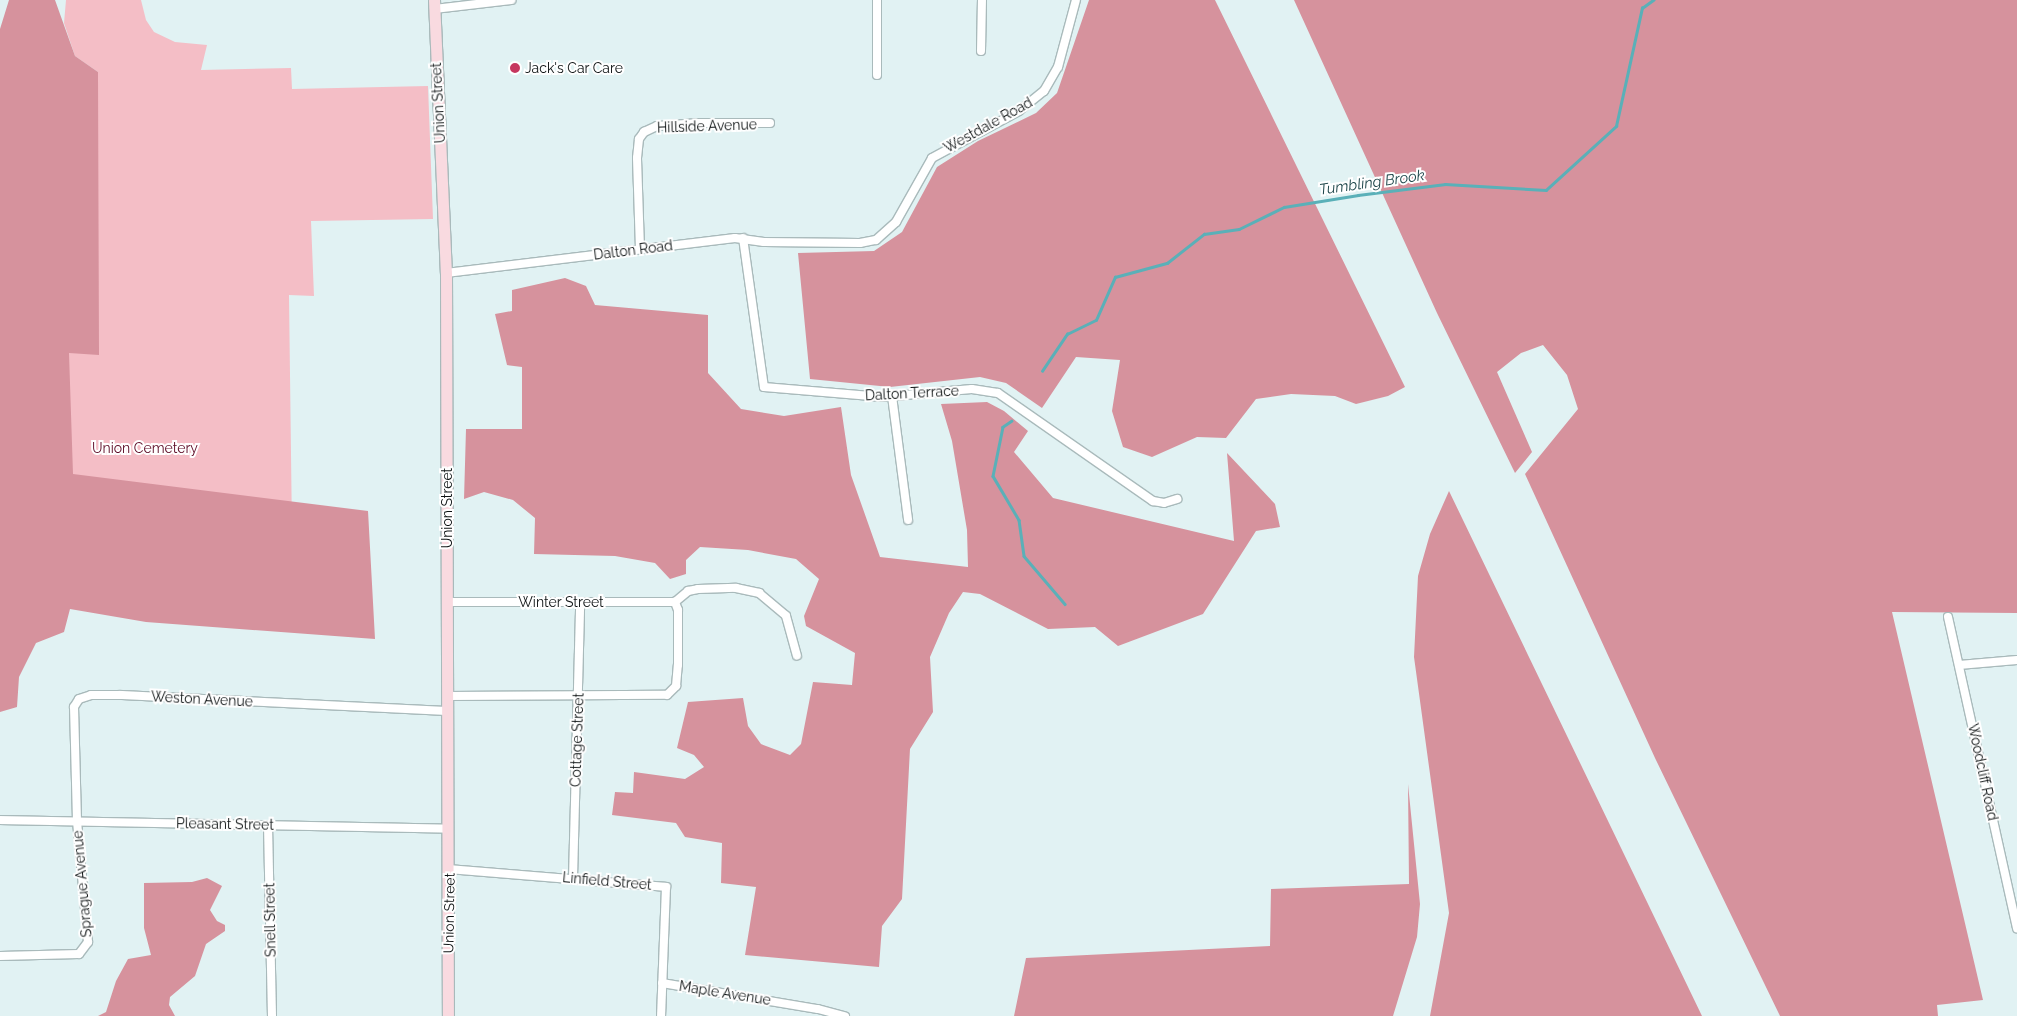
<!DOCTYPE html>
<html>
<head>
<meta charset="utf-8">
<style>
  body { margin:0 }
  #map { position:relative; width:2017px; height:1016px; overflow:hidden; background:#e1f2f3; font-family:Raleway,sans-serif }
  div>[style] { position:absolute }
  .green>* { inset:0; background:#f4bec6 }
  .forest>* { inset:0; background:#d6929d }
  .stream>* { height:2.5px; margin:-1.25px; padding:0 1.25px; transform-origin:1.25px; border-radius:1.25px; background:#5ab0b8 }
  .roads { filter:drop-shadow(1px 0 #a9babb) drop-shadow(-1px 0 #a9babb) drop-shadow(0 1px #a9babb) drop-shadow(0 -1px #a9babb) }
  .street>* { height:8px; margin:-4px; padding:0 4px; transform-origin:4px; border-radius:4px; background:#fff }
  .secondary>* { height:11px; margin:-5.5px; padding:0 5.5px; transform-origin:5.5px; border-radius:5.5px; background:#f9dae0 }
  .dots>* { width:14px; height:14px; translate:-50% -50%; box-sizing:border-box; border:2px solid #fff; border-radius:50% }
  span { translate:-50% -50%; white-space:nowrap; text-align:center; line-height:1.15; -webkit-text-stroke:4px #fff; paint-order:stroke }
  .poi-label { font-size:14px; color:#0d1213 }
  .left { translate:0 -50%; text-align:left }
  .street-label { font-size:14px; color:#0d1213 }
  .park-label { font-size:14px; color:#5c0a25 }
  .water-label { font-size:15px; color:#20484c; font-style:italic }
</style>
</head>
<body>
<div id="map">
  <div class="green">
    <div style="clip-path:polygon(66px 0,141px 0,146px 20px,154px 32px,175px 42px,207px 45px,201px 70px,291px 68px,292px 89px,428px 86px,433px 219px,311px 221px,314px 296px,289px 295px,293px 611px,0 600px,0 273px,98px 72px,75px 56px,64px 23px)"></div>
  </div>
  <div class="forest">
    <div style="clip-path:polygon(9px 0,55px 0,75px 56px,98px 72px,99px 355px,69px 353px,73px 474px,368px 511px,375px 639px,146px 622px,70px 609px,64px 632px,36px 643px,19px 677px,17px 707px,0 712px,0 29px)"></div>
    <div style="clip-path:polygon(1089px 0,1215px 0,1405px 387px,1388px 396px,1356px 404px,1335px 396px,1291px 394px,1256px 399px,1226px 438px,1197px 437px,1152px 457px,1123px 447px,1112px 411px,1120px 360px,1076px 357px,1042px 408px,1006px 383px,980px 377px,890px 387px,810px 379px,798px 253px,874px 251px,902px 232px,937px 167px,978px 141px,1036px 113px,1057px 93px)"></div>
    <div style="clip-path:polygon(1294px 0,2017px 0,2017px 613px,1892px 612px,1983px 1000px,1937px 1005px,1938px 1016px,1780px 1016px,1655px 758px,1525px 474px,1578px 409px,1567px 375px,1543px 345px,1521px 353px,1497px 372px,1532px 452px,1515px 473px,1437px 313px)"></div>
    <div style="clip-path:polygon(565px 278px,586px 286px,595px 305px,708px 315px,708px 373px,741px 409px,784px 416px,841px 407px,851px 475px,880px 557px,968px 567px,967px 530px,952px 441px,941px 404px,987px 402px,1004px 411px,1028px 431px,1014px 452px,1053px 498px,1234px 541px,1227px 453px,1275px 504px,1280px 527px,1256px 531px,1203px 614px,1118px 646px,1095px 627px,1048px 629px,980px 594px,963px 592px,949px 613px,930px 657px,933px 712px,910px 749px,902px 899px,882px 926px,879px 967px,745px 955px,756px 887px,721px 883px,722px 843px,685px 837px,676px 823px,612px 815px,615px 792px,633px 793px,634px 772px,685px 779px,704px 767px,694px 755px,677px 748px,688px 702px,743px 698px,748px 726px,761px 744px,790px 755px,801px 744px,813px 682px,852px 685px,855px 653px,806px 626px,804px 616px,819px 579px,796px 559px,748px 550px,700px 547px,686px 560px,686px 574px,670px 579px,655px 563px,615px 556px,534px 554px,535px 518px,513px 500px,484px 492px,464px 499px,466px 429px,522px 429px,522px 367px,507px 365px,495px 314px,512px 311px,512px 290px)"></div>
    <div style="clip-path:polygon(1449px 491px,1702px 1016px,1430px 1016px,1449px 913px,1414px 657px,1418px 576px,1430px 534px)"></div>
    <div style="clip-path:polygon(1408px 784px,1420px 904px,1417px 937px,1393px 1016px,1014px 1016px,1026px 958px,1270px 946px,1271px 889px,1409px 884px)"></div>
    <div style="clip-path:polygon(207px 878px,222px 886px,210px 910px,217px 921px,225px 925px,225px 931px,206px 944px,195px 976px,170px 997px,169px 1005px,175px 1016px,98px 1016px,106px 1012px,116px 981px,128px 959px,151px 955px,144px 928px,144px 883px,192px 882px)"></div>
  </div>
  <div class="stream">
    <div style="left:1042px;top:371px;width:45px;rotate:-56deg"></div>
    <div style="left:1067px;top:334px;width:32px;rotate:-26deg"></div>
    <div style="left:1096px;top:320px;width:47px;rotate:-66.2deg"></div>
    <div style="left:1115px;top:277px;width:54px;rotate:-15.1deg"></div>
    <div style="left:1167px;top:263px;width:47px;rotate:-38.1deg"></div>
    <div style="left:1204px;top:234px;width:35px;rotate:-8deg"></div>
    <div style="left:1239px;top:229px;width:50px;rotate:-26.1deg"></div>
    <div style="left:1284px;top:207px;width:75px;rotate:-9.2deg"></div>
    <div style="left:1358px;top:195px;width:88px;rotate:-7.2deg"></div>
    <div style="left:1445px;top:184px;width:101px;rotate:3.4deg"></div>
    <div style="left:1546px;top:190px;width:95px;rotate:-42.4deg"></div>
    <div style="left:1616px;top:126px;width:121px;rotate:-77.6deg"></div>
    <div style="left:1642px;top:8px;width:14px;rotate:-36deg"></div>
    <div style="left:1012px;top:421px;width:11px;rotate:146deg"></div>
    <div style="left:1003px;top:427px;width:50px;rotate:101.5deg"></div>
    <div style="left:993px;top:476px;width:51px;rotate:59.4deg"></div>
    <div style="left:1019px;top:520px;width:36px;rotate:82deg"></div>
    <div style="left:1024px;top:556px;width:63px;rotate:49.5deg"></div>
  </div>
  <div class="roads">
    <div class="street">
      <div style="left:434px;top:9px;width:78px;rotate:-6.7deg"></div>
      <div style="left:981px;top:51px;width:51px;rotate:-88.9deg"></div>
      <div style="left:877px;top:75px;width:75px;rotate:-90deg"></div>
      <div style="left:743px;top:238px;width:150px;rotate:82deg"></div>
      <div style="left:764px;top:387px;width:119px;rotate:4.8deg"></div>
      <div style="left:883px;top:397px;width:89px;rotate:-5.1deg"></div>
      <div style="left:972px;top:389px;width:26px;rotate:9deg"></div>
      <div style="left:998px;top:393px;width:189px;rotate:34.9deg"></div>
      <div style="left:1153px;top:501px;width:11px;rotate:10deg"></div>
      <div style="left:1164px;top:503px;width:14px;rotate:-17deg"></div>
      <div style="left:640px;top:249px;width:91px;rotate:-91.9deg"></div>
      <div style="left:637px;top:158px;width:19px;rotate:-84deg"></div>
      <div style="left:639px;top:139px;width:9px;rotate:-54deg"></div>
      <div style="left:644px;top:132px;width:14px;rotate:-25deg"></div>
      <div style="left:657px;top:126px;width:39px;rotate:-4deg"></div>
      <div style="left:696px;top:123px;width:74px"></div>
      <div style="left:446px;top:273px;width:291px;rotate:-6.9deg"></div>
      <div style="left:735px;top:238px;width:29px;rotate:8deg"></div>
      <div style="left:764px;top:242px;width:96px;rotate:0.6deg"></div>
      <div style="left:860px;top:243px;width:16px;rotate:-11deg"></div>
      <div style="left:876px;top:240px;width:27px;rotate:-42deg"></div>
      <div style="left:896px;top:222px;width:73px;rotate:-60.6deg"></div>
      <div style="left:932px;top:158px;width:99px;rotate:-28.4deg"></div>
      <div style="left:1019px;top:111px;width:32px;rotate:-39deg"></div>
      <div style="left:1044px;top:91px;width:28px;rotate:-60deg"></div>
      <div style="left:1058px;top:67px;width:69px;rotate:-75deg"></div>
      <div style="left:892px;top:396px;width:125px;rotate:82.6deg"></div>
      <div style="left:448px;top:602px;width:227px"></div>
      <div style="left:675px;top:602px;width:17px;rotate:-40deg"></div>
      <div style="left:688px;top:591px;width:10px;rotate:-11deg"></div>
      <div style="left:698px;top:589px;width:38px;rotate:-2deg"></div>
      <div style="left:736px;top:588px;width:24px;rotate:12deg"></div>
      <div style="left:759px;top:593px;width:35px;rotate:40deg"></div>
      <div style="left:786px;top:616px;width:41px;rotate:74.6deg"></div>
      <div style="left:1948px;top:617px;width:319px;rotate:77.5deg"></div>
      <div style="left:1959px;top:665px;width:58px;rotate:-4.9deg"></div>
      <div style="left:448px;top:696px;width:219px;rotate:-0.3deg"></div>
      <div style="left:667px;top:695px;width:13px;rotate:-45deg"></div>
      <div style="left:676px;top:686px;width:21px;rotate:-85deg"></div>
      <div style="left:678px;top:665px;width:55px;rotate:-90deg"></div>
      <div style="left:678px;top:610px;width:9px;rotate:-111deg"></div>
      <div style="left:0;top:820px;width:449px;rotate:1.1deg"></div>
      <div style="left:268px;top:825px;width:191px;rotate:88.8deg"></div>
      <div style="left:449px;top:869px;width:218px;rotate:4.7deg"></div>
      <div style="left:666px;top:887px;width:129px;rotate:92.2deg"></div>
      <div style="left:573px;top:878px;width:276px;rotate:-88.5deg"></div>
      <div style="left:0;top:956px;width:79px;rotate:-1.5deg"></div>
      <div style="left:79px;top:954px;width:15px;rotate:-53deg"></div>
      <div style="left:88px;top:942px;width:121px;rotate:-95.2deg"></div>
      <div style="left:77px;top:821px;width:114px;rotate:-91.5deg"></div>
      <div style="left:74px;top:707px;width:9px;rotate:-58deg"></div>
      <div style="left:79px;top:699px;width:13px;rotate:-18deg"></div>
      <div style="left:91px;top:695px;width:30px"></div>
      <div style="left:121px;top:695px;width:327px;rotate:2.8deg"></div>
      <div style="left:662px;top:983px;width:158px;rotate:9.5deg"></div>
      <div style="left:818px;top:1009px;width:28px;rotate:15deg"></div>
    </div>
    <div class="secondary">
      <div style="left:434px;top:0;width:273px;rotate:87.5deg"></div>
      <div style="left:446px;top:273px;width:743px;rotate:89.85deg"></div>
    </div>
  </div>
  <div class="dots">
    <div style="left:515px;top:68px;background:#c6375f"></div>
  </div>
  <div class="poi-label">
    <span class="left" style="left:525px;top:68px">Jack's Car Care</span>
  </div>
  <div class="street-label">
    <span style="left:438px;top:103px;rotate:-93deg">Union Street</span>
    <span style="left:988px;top:125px;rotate:-29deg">Westdale Road</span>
    <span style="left:707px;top:126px;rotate:-2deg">Hillside Avenue</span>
    <span style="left:633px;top:250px;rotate:-7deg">Dalton Road</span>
    <span style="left:912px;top:393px;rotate:-3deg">Dalton Terrace</span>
    <span style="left:447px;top:508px;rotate:-90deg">Union Street</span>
    <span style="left:561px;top:602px">Winter Street</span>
    <span style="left:202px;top:699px;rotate:3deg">Weston Avenue</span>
    <span style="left:577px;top:740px;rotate:-88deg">Cottage Street</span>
    <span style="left:1983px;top:772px;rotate:78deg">Woodcliff Road</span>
    <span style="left:225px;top:824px;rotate:1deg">Pleasant Street</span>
    <span style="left:607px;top:881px;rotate:5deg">Linfield Street</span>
    <span style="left:82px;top:884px;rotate:-95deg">Sprague Avenue</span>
    <span style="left:449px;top:913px;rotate:-89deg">Union Street</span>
    <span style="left:270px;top:920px;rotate:-91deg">Snell Street</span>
    <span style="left:725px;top:993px;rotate:9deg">Maple Avenue</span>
  </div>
  <div class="park-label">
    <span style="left:145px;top:448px">Union Cemetery</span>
  </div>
  <div class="water-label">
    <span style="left:1372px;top:183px;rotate:-8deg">Tumbling Brook</span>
  </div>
</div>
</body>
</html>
